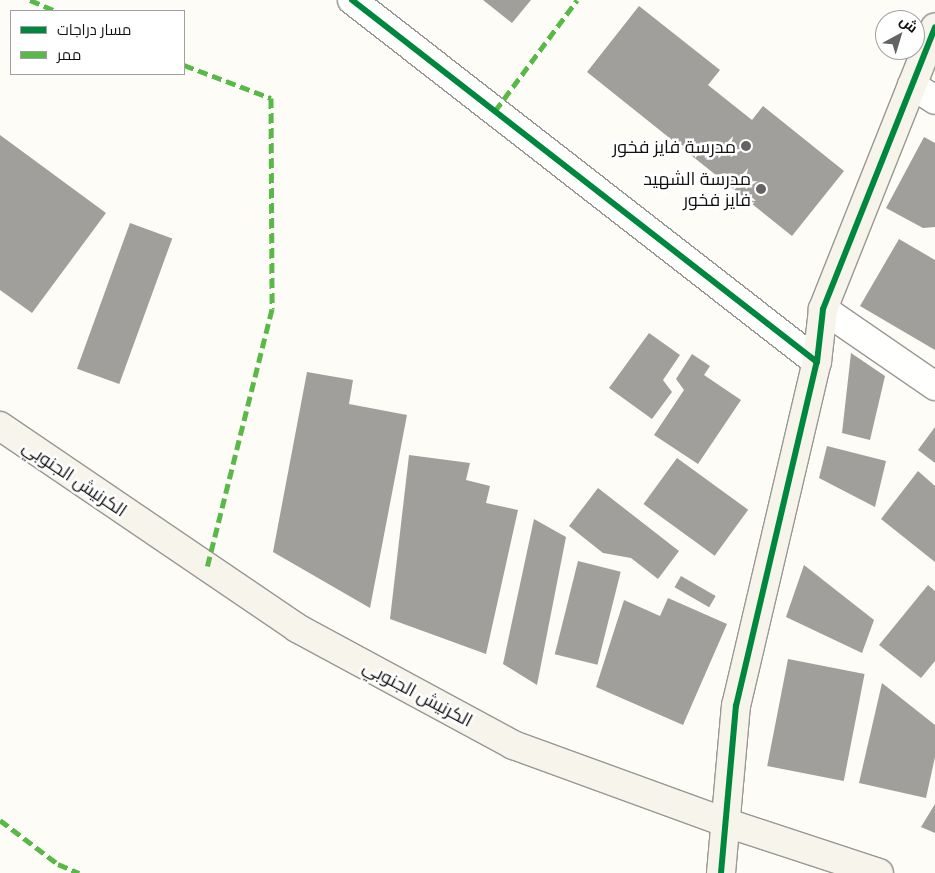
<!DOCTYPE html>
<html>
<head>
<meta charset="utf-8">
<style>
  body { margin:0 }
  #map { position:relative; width:935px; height:873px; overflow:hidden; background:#fdfcf7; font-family:"Playfair Display",Cairo,serif }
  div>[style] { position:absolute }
  .building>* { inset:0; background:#a19f9c; transform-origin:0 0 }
  .roads { filter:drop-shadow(1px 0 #979795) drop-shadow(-1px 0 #979795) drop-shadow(0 1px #979795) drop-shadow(0 -1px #979795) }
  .street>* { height:28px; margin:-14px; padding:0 14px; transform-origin:14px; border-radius:14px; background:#fffffe }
  .secondary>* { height:28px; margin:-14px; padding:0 14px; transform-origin:14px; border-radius:14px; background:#f6f4eb }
  .quiet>* { height:5px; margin-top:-2.5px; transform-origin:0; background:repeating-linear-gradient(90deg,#58b947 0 10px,transparent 0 15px) }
  .cycleway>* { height:6px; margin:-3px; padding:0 3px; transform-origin:3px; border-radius:3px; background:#00873e }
  .dots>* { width:14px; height:14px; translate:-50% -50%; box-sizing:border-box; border:2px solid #fff; border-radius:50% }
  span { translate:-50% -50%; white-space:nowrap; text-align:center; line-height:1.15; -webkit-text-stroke:5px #fff; paint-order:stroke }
  .poi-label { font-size:18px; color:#111 }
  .right { translate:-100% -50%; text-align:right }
  .street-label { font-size:18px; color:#111 }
  .legend { position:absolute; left:10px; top:10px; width:175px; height:65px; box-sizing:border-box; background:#fff; border:1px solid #a0a0a0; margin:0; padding:6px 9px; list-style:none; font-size:15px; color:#111 }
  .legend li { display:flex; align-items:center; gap:10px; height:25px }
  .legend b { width:25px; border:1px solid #a0a0a0 }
  .north { position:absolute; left:875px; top:10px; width:50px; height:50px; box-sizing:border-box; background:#fff; border:1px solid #a0a0a0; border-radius:50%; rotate:39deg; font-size:14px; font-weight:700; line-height:20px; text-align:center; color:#111 }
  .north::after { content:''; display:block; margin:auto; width:18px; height:22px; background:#646362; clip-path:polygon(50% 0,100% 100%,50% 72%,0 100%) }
</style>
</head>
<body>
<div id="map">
  <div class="building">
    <div style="clip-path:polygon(483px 0,531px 0,512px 23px)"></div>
    <div style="clip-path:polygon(639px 6px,720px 70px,708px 85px,752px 120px,763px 106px,844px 171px,792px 236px,587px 72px)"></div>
    <div style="clip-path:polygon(0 135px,106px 213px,32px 313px,0 290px)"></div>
    <div style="clip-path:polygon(924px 137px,935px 143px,935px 227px,923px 228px,886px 208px)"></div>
    <div style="left:130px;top:223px;width:45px;height:155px;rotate:20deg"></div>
    <div style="clip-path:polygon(899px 239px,935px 260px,935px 350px,860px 306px)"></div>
    <div style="clip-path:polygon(649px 333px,680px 355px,663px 380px,672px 392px,652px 419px,609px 388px)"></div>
    <div style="clip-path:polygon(851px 353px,885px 376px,870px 440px,842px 433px)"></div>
    <div style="clip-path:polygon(692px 354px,710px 366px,704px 375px,741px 400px,698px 464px,654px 435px,684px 390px,676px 379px)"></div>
    <div style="clip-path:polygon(307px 372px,353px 380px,349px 404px,407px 415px,370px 608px,273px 552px)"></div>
    <div style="clip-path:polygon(935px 427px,935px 463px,918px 450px)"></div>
    <div style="clip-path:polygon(827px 446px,886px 461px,875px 507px,819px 478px)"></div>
    <div style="clip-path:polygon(409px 455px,470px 463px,466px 480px,490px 486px,486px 503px,518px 510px,486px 654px,390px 619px)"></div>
    <div style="left:677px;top:458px;width:88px;height:57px;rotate:36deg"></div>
    <div style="clip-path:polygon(918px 471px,935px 486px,935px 562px,881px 519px)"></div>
    <div style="clip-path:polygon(598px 488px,679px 551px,658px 579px,631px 558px,603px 553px,569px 526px)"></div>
    <div style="clip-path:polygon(534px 519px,566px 537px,537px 685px,503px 664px)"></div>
    <div style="left:578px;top:561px;width:44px;height:96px;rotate:14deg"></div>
    <div style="clip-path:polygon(804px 565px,874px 620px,862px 653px,786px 617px)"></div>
    <div style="left:681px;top:576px;width:40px;height:13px;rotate:30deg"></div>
    <div style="clip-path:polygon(928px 585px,935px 591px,935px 661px,921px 678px,879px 645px)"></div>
    <div style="clip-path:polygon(668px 598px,727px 624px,683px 725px,596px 687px,624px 600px,660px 616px)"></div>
    <div style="left:788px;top:659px;width:78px;height:109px;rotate:11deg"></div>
    <div style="clip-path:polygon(882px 683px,935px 725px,935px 757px,926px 798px,859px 783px)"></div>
    <div style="clip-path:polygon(935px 804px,935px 833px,921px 827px)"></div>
  </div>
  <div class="roads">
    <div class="street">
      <div style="left:352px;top:0;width:589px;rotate:37.9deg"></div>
      <div style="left:912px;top:85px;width:27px;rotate:33deg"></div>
      <div style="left:823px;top:309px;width:136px;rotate:34.5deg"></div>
    </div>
    <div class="secondary">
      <div style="left:0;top:426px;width:359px;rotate:34.2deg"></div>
      <div style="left:297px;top:628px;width:246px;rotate:28.4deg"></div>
      <div style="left:513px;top:745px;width:225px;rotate:20deg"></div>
      <div style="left:724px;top:822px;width:163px;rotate:18.2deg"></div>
      <div style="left:721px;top:873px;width:168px;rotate:-84.9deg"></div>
      <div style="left:736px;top:706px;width:353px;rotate:-76.8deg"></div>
      <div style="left:817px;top:362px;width:53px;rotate:-83.5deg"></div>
      <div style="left:823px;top:309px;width:303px;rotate:-68.3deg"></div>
    </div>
  </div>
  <div class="quiet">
    <div style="left:30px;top:0;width:28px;rotate:23deg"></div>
    <div style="left:184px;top:65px;width:93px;rotate:20.8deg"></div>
    <div style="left:271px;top:98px;width:211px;rotate:89.7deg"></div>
    <div style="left:272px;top:309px;width:267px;rotate:104.1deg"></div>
    <div style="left:495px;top:111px;width:138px;rotate:-53.5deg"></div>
    <div style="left:0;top:820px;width:73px;rotate:37.2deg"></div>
    <div style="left:58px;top:864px;width:23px;rotate:23deg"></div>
  </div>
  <div class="cycleway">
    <div style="left:352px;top:0;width:589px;rotate:37.9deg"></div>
    <div style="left:721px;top:873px;width:168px;rotate:-84.9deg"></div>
    <div style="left:736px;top:706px;width:353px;rotate:-76.8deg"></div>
    <div style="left:817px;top:362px;width:53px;rotate:-83.5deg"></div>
    <div style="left:823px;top:309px;width:303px;rotate:-68.3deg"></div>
  </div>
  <div class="dots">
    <div style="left:746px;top:146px;background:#646362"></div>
    <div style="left:761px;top:189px;background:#646362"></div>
  </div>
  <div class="poi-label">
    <span class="right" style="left:736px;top:146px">مدرسة فايز فخور</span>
    <span class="right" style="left:751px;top:189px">مدرسة الشهيد<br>فايز فخور</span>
  </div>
  <div class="street-label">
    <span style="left:75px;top:478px;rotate:34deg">الكرنيش الجنوبي</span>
    <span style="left:418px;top:693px;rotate:28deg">الكرنيش الجنوبي</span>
  </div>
  <ul class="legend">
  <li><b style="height:6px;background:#00873e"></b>مسار دراجات</li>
  <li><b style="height:6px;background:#58b947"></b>ممر</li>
  </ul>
  <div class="north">ش</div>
</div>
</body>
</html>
